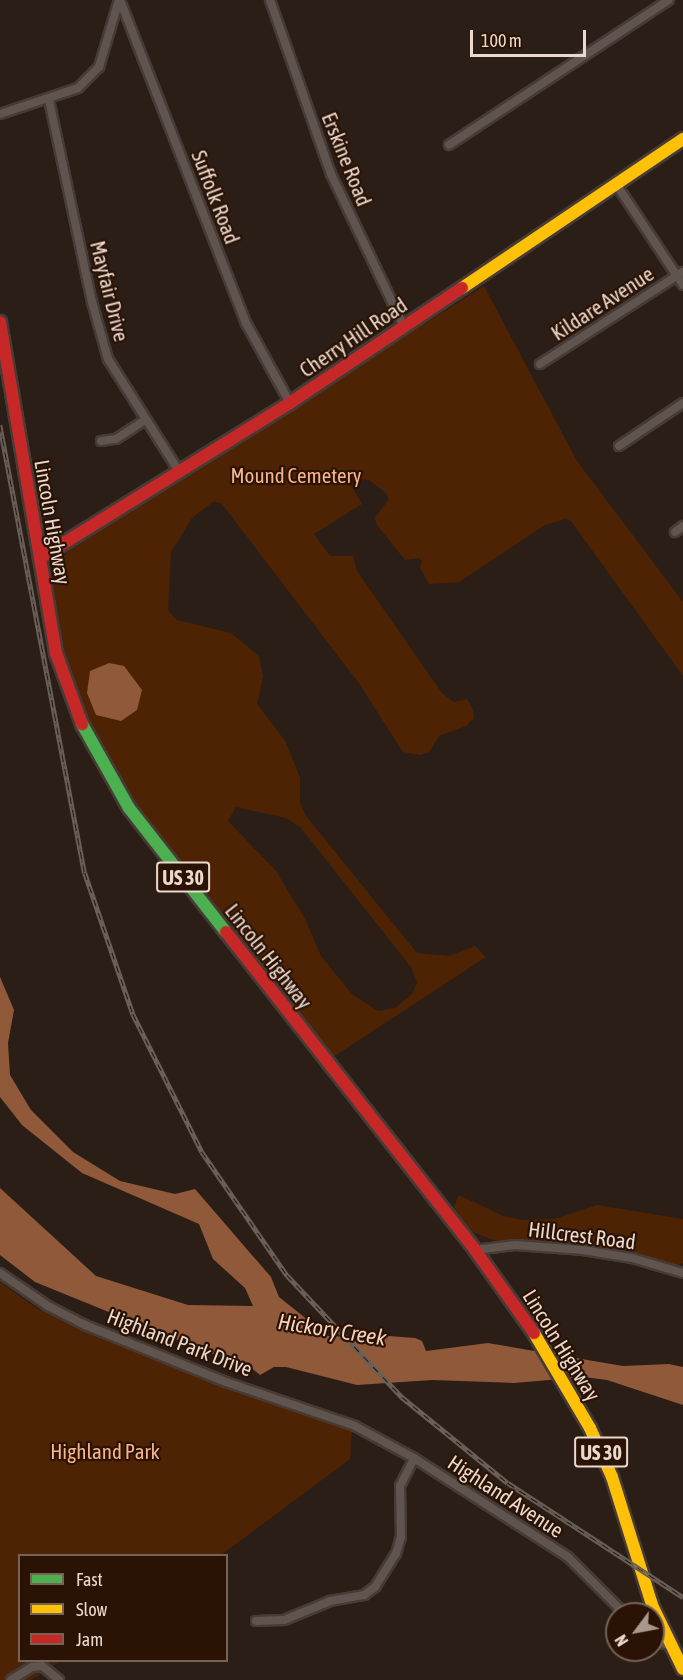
<!DOCTYPE html>
<html>
<head>
<meta charset="utf-8">
<style>
  body { margin:0 }
  #map { position:relative; width:683px; height:1680px; overflow:hidden; background:#2b1e16; font-family:"Asap Condensed",sans-serif }
  div>[style] { position:absolute }
  .green>* { inset:0; background:#4e2304 }
  .water>* { inset:0; background:#905939 }
  .roads { filter:drop-shadow(2px 0 #463b36) drop-shadow(-2px 0 #463b36) drop-shadow(0 2px #463b36) drop-shadow(0 -2px #463b36) }
  .street>* { height:8px; margin:-4px; padding:0 4px; transform-origin:4px; border-radius:4px; background:#60544e }
  .fast>* { height:12px; margin:-6px; padding:0 6px; transform-origin:6px; border-radius:6px; background:#4caf50 }
  .slow>* { height:12px; margin:-6px; padding:0 6px; transform-origin:6px; border-radius:6px; background:#ffc107 }
  .jam>* { height:12px; margin:-6px; padding:0 6px; transform-origin:6px; border-radius:6px; background:#c62828 }
  .rail>* { height:4.5px; margin-top:-2.25px; transform-origin:0; background:repeating-linear-gradient(90deg,#2a1204 0 7px,#685f58 0 14px); box-sizing:border-box; border-block:2px solid #685f58 }
  span { translate:-50% -50%; white-space:nowrap; text-align:center; line-height:1.15; -webkit-text-stroke:4.5px #2a1204; paint-order:stroke }
  .shield-label span { padding:2px 4px; background:#2a1204; border:2px solid; border-radius:4px; -webkit-text-stroke-width:0 }
  .shield-label { font-size:20px; color:#ebd9d0; font-weight:700 }
  .street-label { font-size:21px; color:#ebd9d0 }
  .park-label { font-size:21px; color:#f9b38b }
  .water-label { font-size:22px; color:#f6d2be; font-style:italic }
  .legend { position:absolute; left:18px; top:1554px; width:210px; height:108px; box-sizing:border-box; background:#2a1204; border:2px solid #776256; margin:0; padding:8px 10px; list-style:none; font-size:18px; color:#ebd9d0 }
  .legend li { display:flex; align-items:center; gap:12px; height:30px }
  .legend b { width:30px; border:2px solid #776256 }
  .north { position:absolute; left:605px; top:1602px; width:60px; height:60px; box-sizing:border-box; background:#2a1204; border:2px solid #776256; border-radius:50%; rotate:238deg; font-size:16px; font-weight:700; line-height:24px; text-align:center; color:#ebd9d0 }
  .north::after { content:''; display:block; margin:auto; width:21px; height:27px; background:#a8988f; clip-path:polygon(50% 0,100% 100%,50% 72%,0 100%) }
  .scale { position:absolute; left:470px; top:30px; width:116px; height:27px; box-sizing:border-box; border:3px solid #ebd9d0; border-top:0; padding-left:8px; font-size:18px; line-height:21px; white-space:nowrap; color:#ebd9d0; -webkit-text-stroke:4px #2a1204; paint-order:stroke }
</style>
</head>
<body>
<div id="map">
  <div class="green">
    <div style="clip-path:polygon(evenodd,484px 286px,577px 461px,683px 602px,683px 676px,571px 521px,565px 519px,545px 525px,459px 582px,429px 584px,420px 568px,422px 561px,419px 558px,405px 560px,377px 525px,375px 518px,389px 499px,386px 493px,369px 480px,347px 479px,362px 504px,314px 534px,330px 556px,353px 556px,357px 571px,442px 693px,454px 702px,467px 699px,473px 710px,474px 718px,466px 726px,439px 736px,429px 752px,420px 755px,403px 752px,358px 682px,222px 504px,214px 501px,192px 518px,171px 552px,168px 610px,177px 620px,231px 633px,259px 656px,263px 677px,257px 704px,286px 742px,300px 778px,300px 802px,306px 816px,417px 953px,449px 956px,475px 946px,486px 957px,330px 1059px,120px 787px,75px 691px,59px 633px,51px 571px,71px 548px,484px 286px,236px 807px,286px 818px,300px 827px,411px 967px,417px 983px,412px 994px,395px 1008px,378px 1011px,352px 994px,321px 956px,305px 919px,276px 871px,228px 821px,236px 807px)"></div>
    <div style="clip-path:polygon(459px 1195px,503px 1216px,523px 1220px,555px 1219px,597px 1205px,683px 1219px,683px 1263px,675px 1267px,608px 1250px,496px 1241px,473px 1232px,462px 1222px,453px 1209px)"></div>
    <div style="clip-path:polygon(0 1282px,38px 1309px,86px 1330px,225px 1386px,352px 1429px,350px 1459px,221px 1555px,20px 1556px,20px 1660px,60px 1661px,31px 1680px,0 1680px)"></div>
  </div>
  <div class="water">
    <div style="clip-path:polygon(109px 663px,124px 666px,142px 690px,137px 710px,121px 721px,96px 715px,87px 693px,90px 671px)"></div>
    <div style="clip-path:polygon(0 977px,14px 1010px,8px 1043px,10px 1075px,31px 1110px,73px 1152px,120px 1181px,175px 1194px,195px 1189px,271px 1277px,279px 1297px,328px 1336px,353px 1337px,363px 1334px,415px 1338px,422px 1341px,426px 1351px,488px 1343px,623px 1366px,669px 1364px,683px 1367px,683px 1405px,607px 1380px,584px 1377px,514px 1383px,432px 1380px,357px 1385px,286px 1367px,274px 1367px,260px 1375px,248px 1365px,217px 1356px,35px 1282px,0 1255px,0 1188px,96px 1276px,188px 1305px,253px 1306px,245px 1288px,213px 1259px,199px 1224px,82px 1173px,22px 1125px,0 1097px)"></div>
  </div>
  <div class="roads">
    <div class="street">
      <div style="left:120px;top:0;width:347px;rotate:68.7deg"></div>
      <div style="left:246px;top:323px;width:91px;rotate:61.2deg"></div>
      <div style="left:270px;top:0;width:184px;rotate:70.7deg"></div>
      <div style="left:331px;top:174px;width:170px;rotate:64.5deg"></div>
      <div style="left:49px;top:100px;width:207px;rotate:78deg"></div>
      <div style="left:92px;top:302px;width:59px;rotate:74.3deg"></div>
      <div style="left:108px;top:359px;width:135px;rotate:57.7deg"></div>
      <div style="left:0;top:114px;width:82px;rotate:-18.4deg"></div>
      <div style="left:78px;top:88px;width:30px;rotate:-45deg"></div>
      <div style="left:99px;top:67px;width:70px;rotate:-73.4deg"></div>
      <div style="left:449px;top:145px;width:263px;rotate:-33.4deg"></div>
      <div style="left:616px;top:184px;width:121px;rotate:56.4deg"></div>
      <div style="left:540px;top:364px;width:170px;rotate:-32.8deg"></div>
      <div style="left:101px;top:441px;width:15px;rotate:-8deg"></div>
      <div style="left:116px;top:439px;width:35px;rotate:-33deg"></div>
      <div style="left:619px;top:446px;width:77px;rotate:-33.9deg"></div>
      <div style="left:675px;top:532px;width:10px;rotate:-37deg"></div>
      <div style="left:475px;top:1250px;width:40px;rotate:-7.1deg"></div>
      <div style="left:515px;top:1245px;width:68px;rotate:4.2deg"></div>
      <div style="left:583px;top:1250px;width:50px;rotate:9.3deg"></div>
      <div style="left:632px;top:1258px;width:53px;rotate:16.4deg"></div>
      <div style="left:0;top:1273px;width:58px;rotate:34.5deg"></div>
      <div style="left:48px;top:1306px;width:42px;rotate:27.2deg"></div>
      <div style="left:85px;top:1325px;width:152px;rotate:22deg"></div>
      <div style="left:226px;top:1382px;width:136px;rotate:18.8deg"></div>
      <div style="left:355px;top:1426px;width:67px;rotate:28.5deg"></div>
      <div style="left:414px;top:1458px;width:183px;rotate:32.7deg"></div>
      <div style="left:568px;top:1557px;width:81px;rotate:45deg"></div>
      <div style="left:256px;top:1621px;width:28px;rotate:-2deg"></div>
      <div style="left:284px;top:1620px;width:50px;rotate:-22.4deg"></div>
      <div style="left:330px;top:1601px;width:35px;rotate:-10deg"></div>
      <div style="left:364px;top:1595px;width:14px;rotate:-36deg"></div>
      <div style="left:375px;top:1587px;width:39px;rotate:-58deg"></div>
      <div style="left:396px;top:1554px;width:18px;rotate:-74deg"></div>
      <div style="left:401px;top:1537px;width:51px;rotate:-91.1deg"></div>
      <div style="left:400px;top:1486px;width:31px;rotate:-63deg"></div>
      <div style="left:653px;top:1641px;width:18px;rotate:13deg"></div>
      <div style="left:11px;top:1680px;width:25px;rotate:-32deg"></div>
      <div style="left:32px;top:1667px;width:10px;rotate:-6deg"></div>
      <div style="left:42px;top:1666px;width:22px;rotate:39deg"></div>
    </div>
    <div class="fast">
      <div style="left:82px;top:724px;width:96px;rotate:60.8deg"></div>
      <div style="left:129px;top:808px;width:157px;rotate:52deg"></div>
    </div>
    <div class="slow">
      <div style="left:462px;top:288px;width:267px;rotate:-34deg"></div>
      <div style="left:534px;top:1333px;width:110px;rotate:59.5deg"></div>
      <div style="left:590px;top:1428px;width:54px;rotate:65.8deg"></div>
      <div style="left:612px;top:1477px;width:134px;rotate:72.6deg"></div>
      <div style="left:652px;top:1605px;width:71px;rotate:64.2deg"></div>
    </div>
    <div class="jam">
      <div style="left:0;top:322px;width:336px;rotate:80.4deg"></div>
      <div style="left:56px;top:653px;width:76px;rotate:69.9deg"></div>
      <div style="left:40px;top:558px;width:294px;rotate:-31.8deg"></div>
      <div style="left:290px;top:403px;width:207px;rotate:-33.8deg"></div>
      <div style="left:226px;top:932px;width:404px;rotate:51.9deg"></div>
      <div style="left:475px;top:1250px;width:102px;rotate:54.6deg"></div>
    </div>
  </div>
  <div class="rail">
    <div style="left:0;top:425px;width:456px;rotate:79.3deg"></div>
    <div style="left:85px;top:873px;width:149px;rotate:71.2deg"></div>
    <div style="left:133px;top:1014px;width:154px;rotate:63.4deg"></div>
    <div style="left:202px;top:1152px;width:150px;rotate:55.4deg"></div>
    <div style="left:287px;top:1275px;width:168px;rotate:46.7deg"></div>
    <div style="left:402px;top:1397px;width:136px;rotate:39.1deg"></div>
    <div style="left:508px;top:1483px;width:209px;rotate:33.1deg"></div>
  </div>
  <div class="shield-label">
    <span style="left:183px;top:877px">US 30</span>
    <span style="left:601px;top:1452px">US 30</span>
  </div>
  <div class="street-label">
    <span style="left:347px;top:159px;rotate:68deg">Erskine Road</span>
    <span style="left:216px;top:197px;rotate:69deg">Suffolk Road</span>
    <span style="left:110px;top:291px;rotate:76deg">Mayfair Drive</span>
    <span style="left:602px;top:303px;rotate:-33deg">Kildare Avenue</span>
    <span style="left:353px;top:337px;rotate:-34deg">Cherry Hill Road</span>
    <span style="left:53px;top:522px;rotate:80deg">Lincoln Highway</span>
    <span style="left:269px;top:956px;rotate:52deg">Lincoln Highway</span>
    <span style="left:582px;top:1235px;rotate:7deg">Hillcrest Road</span>
    <span style="left:180px;top:1342px;rotate:21deg">Highland Park Drive</span>
    <span style="left:562px;top:1345px;rotate:58deg">Lincoln Highway</span>
    <span style="left:506px;top:1496px;rotate:33deg">Highland Avenue</span>
  </div>
  <div class="park-label">
    <span style="left:296px;top:475px">Mound Cemetery</span>
    <span style="left:105px;top:1451px">Highland Park</span>
  </div>
  <div class="water-label">
    <span style="left:332px;top:1330px;rotate:9deg">Hickory Creek</span>
  </div>
  <ul class="legend">
  <li><b style="height:8px;background:#4caf50"></b>Fast</li>
  <li><b style="height:8px;background:#ffc107"></b>Slow</li>
  <li><b style="height:8px;background:#c62828"></b>Jam</li>
  </ul>
  <div class="north">N</div>
  <div class="scale">100 m</div>
</div>
</body>
</html>
